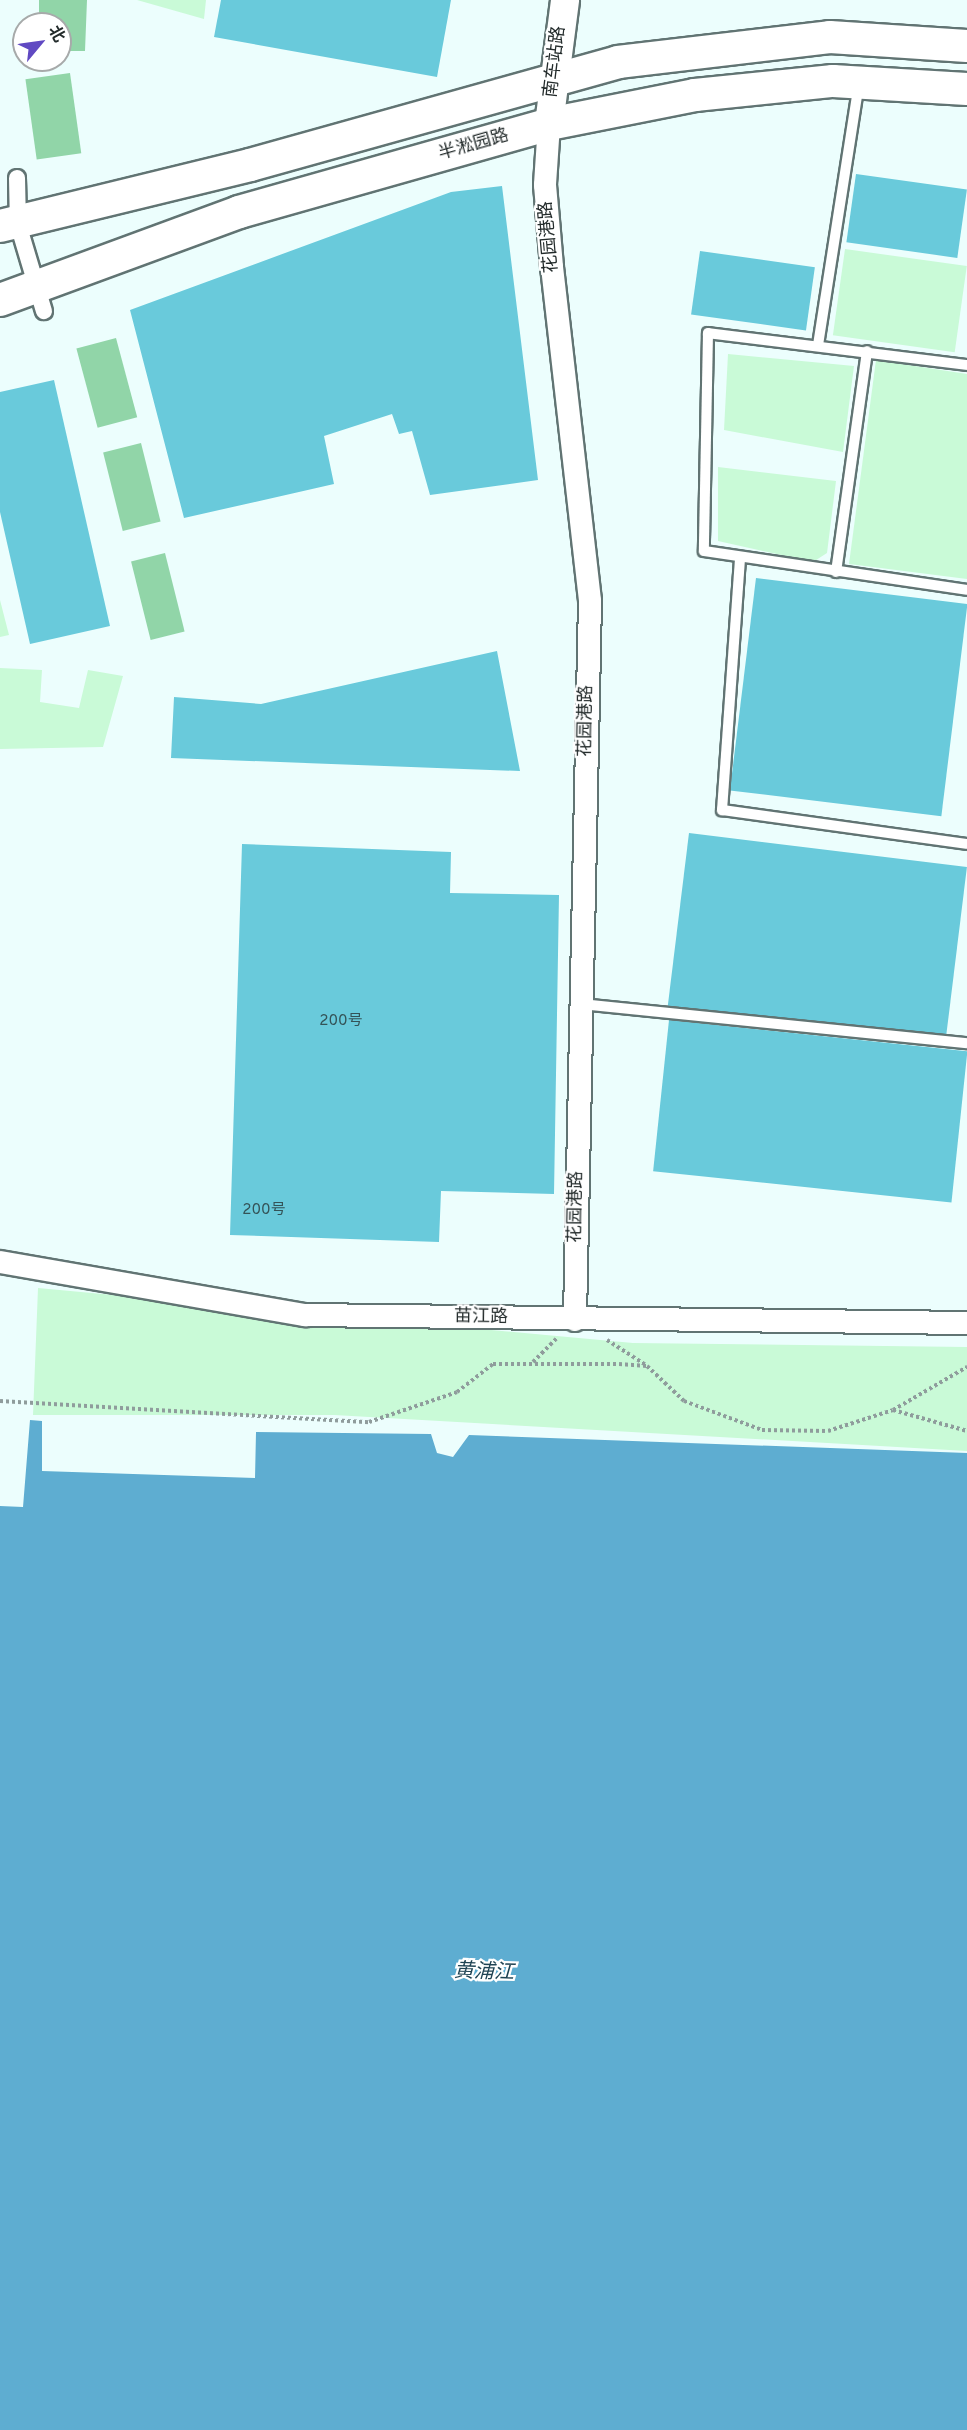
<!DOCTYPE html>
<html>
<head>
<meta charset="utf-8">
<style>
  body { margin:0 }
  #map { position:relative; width:967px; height:2430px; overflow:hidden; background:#ecfefd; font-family:Overpass,"Noto Sans SC",sans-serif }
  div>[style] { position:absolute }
  .green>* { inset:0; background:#c9fad7; transform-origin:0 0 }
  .forest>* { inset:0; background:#91d5a8; transform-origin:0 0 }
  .water>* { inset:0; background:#5eadd1 }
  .building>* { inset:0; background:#69cadb; transform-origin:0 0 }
  .path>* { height:4px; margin-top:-2px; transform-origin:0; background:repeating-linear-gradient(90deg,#8f9c9c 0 3px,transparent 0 6px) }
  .roads { filter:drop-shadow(2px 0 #617473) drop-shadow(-2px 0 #617473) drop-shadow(0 2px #617473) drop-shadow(0 -2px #617473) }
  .service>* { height:10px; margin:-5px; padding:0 5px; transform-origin:5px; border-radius:5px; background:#fff }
  .pedestrian>* { height:16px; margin:-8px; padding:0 8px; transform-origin:8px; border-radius:8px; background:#fff }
  .minor>* { height:22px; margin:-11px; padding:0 11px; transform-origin:11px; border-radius:11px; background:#fff }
  .tertiary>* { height:28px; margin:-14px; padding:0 14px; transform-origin:14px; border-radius:14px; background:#fff }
  .secondary>* { height:32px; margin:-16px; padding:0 16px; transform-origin:16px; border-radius:16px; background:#fff }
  span { translate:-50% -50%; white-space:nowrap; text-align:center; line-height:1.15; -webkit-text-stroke:4.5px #fff; paint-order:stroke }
  .number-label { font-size:15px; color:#345357 }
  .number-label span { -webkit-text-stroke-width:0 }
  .street-label { font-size:18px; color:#232b2b }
  .water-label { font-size:20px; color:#1f4353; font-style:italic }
  .north { position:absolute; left:12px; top:12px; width:60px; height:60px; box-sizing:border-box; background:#fff; border:2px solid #a7aaaa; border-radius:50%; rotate:61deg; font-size:16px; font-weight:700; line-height:24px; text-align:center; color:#232b2b }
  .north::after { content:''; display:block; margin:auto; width:21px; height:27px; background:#6049c2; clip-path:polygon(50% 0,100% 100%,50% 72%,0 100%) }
</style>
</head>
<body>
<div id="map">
  <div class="green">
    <div style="clip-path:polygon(137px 0,206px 0,204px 19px)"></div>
    <div style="left:845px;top:249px;width:123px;height:87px;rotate:8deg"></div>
    <div style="clip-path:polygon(728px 354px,854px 366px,843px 452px,724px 430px)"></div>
    <div style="clip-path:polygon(876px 360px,967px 374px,967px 579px,849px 564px)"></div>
    <div style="clip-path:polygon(718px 467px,836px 481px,827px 553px,813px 562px,718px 541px)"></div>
    <div style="clip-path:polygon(0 600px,9px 635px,0 637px)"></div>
    <div style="clip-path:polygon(0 668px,42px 670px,40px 702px,79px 708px,88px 670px,123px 676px,103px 747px,0 749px)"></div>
    <div style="clip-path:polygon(38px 1288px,633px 1343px,967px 1347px,967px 1451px,334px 1415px,33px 1415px)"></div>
  </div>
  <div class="forest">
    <div style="clip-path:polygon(39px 0,87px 0,85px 51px,60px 51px,60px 24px,39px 24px)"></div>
    <div style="left:70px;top:73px;width:81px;height:45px;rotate:82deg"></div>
    <div style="left:116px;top:338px;width:82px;height:41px;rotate:75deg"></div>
    <div style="left:141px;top:443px;width:81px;height:39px;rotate:76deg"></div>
    <div style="left:165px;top:553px;width:81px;height:35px;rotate:76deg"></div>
  </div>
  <div class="water">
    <div style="clip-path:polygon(30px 1420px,42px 1421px,42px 1471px,255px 1478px,256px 1432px,431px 1434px,437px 1453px,453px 1457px,469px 1435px,967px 1453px,967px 2430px,0 2430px,0 1506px,23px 1507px)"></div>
  </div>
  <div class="building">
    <div style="clip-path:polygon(221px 0,451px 0,437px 77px,214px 37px)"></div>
    <div style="left:856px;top:174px;width:112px;height:69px;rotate:8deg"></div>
    <div style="clip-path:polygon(502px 186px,538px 480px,430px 495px,412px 431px,399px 434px,392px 414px,324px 436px,334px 484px,184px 518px,130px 310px,451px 192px)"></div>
    <div style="left:700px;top:251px;width:116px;height:64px;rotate:8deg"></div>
    <div style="clip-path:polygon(54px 380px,110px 626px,30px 644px,0 512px,0 392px)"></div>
    <div style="left:756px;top:578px;width:213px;height:214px;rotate:7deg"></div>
    <div style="clip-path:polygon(497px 651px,520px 771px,171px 758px,174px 697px,261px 704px)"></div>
    <div style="left:689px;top:833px;width:280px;height:174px;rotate:7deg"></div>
    <div style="clip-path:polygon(242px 844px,451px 852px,450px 893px,559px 895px,554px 1194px,441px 1191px,439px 1242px,230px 1235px)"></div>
    <div style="left:669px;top:1020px;width:300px;height:152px;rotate:6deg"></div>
  </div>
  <div class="path">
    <div style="left:607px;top:1340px;width:46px;rotate:32.7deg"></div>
    <div style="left:533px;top:1362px;width:33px;rotate:-45deg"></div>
    <div style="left:0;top:1401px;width:370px;rotate:3.3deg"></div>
    <div style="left:369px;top:1422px;width:93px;rotate:-18.8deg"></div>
    <div style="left:457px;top:1392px;width:46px;rotate:-37.9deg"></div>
    <div style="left:493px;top:1364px;width:126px"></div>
    <div style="left:619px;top:1364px;width:28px;rotate:4deg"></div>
    <div style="left:647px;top:1366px;width:51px;rotate:43.4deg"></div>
    <div style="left:684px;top:1401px;width:83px;rotate:20.4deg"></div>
    <div style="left:762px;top:1430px;width:66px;rotate:0.9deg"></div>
    <div style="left:828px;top:1431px;width:68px;rotate:-17.9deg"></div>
    <div style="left:893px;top:1410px;width:77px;rotate:15.8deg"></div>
    <div style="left:893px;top:1410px;width:86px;rotate:-30.2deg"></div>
  </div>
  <div class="roads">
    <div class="service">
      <div style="left:818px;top:345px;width:264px;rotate:-81.1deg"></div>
      <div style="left:967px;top:365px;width:261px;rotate:-173deg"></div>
      <div style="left:708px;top:333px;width:218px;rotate:91.1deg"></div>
      <div style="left:704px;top:551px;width:266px;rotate:8.4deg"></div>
      <div style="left:740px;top:559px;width:252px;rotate:94.1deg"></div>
      <div style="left:722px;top:810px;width:247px;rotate:7.9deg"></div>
      <div style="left:836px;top:572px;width:223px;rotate:-82deg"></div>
      <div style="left:581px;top:1004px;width:388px;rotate:5.8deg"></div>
    </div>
    <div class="pedestrian">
      <div style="left:17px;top:178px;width:46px;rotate:88.8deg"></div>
      <div style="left:18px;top:224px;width:91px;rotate:73.4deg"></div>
    </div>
    <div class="minor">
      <div style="left:549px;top:124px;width:61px;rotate:93.8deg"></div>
      <div style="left:545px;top:185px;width:82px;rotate:85.1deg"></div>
      <div style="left:552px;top:267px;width:336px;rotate:83.5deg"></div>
      <div style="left:590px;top:601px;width:719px;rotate:91.2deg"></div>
      <div style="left:0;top:1262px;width:310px;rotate:9.9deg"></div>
      <div style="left:305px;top:1315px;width:662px;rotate:0.69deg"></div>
    </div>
    <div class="tertiary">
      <div style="left:549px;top:124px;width:125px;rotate:-82.6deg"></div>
    </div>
    <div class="secondary">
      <div style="left:0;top:226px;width:257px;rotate:-13.7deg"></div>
      <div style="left:250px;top:165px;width:382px;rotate:-15.6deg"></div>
      <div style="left:618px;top:62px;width:213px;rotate:-6.7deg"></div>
      <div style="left:830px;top:37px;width:137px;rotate:3.8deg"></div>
      <div style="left:0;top:300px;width:255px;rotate:-20.2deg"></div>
      <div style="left:239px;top:212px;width:322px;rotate:-15.8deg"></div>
      <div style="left:549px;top:124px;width:149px;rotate:-11.2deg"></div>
      <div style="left:695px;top:95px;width:139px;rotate:-5.8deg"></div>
      <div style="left:833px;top:81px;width:134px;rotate:3.4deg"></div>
    </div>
  </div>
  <div class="number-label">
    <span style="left:341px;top:1022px">200号</span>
    <span style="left:264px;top:1211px">200号</span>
  </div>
  <div class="street-label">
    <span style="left:556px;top:62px;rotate:-83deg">南车站路</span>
    <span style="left:474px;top:146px;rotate:-16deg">半淞园路</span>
    <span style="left:550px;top:237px;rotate:-95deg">花园港路</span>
    <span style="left:587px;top:721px;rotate:-89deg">花园港路</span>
    <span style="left:577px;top:1207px;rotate:-89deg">花园港路</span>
    <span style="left:481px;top:1318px;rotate:1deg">苗江路</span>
  </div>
  <div class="water-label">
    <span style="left:484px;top:1973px;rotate:2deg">黄浦江</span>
  </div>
  <div class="north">北</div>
</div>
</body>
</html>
